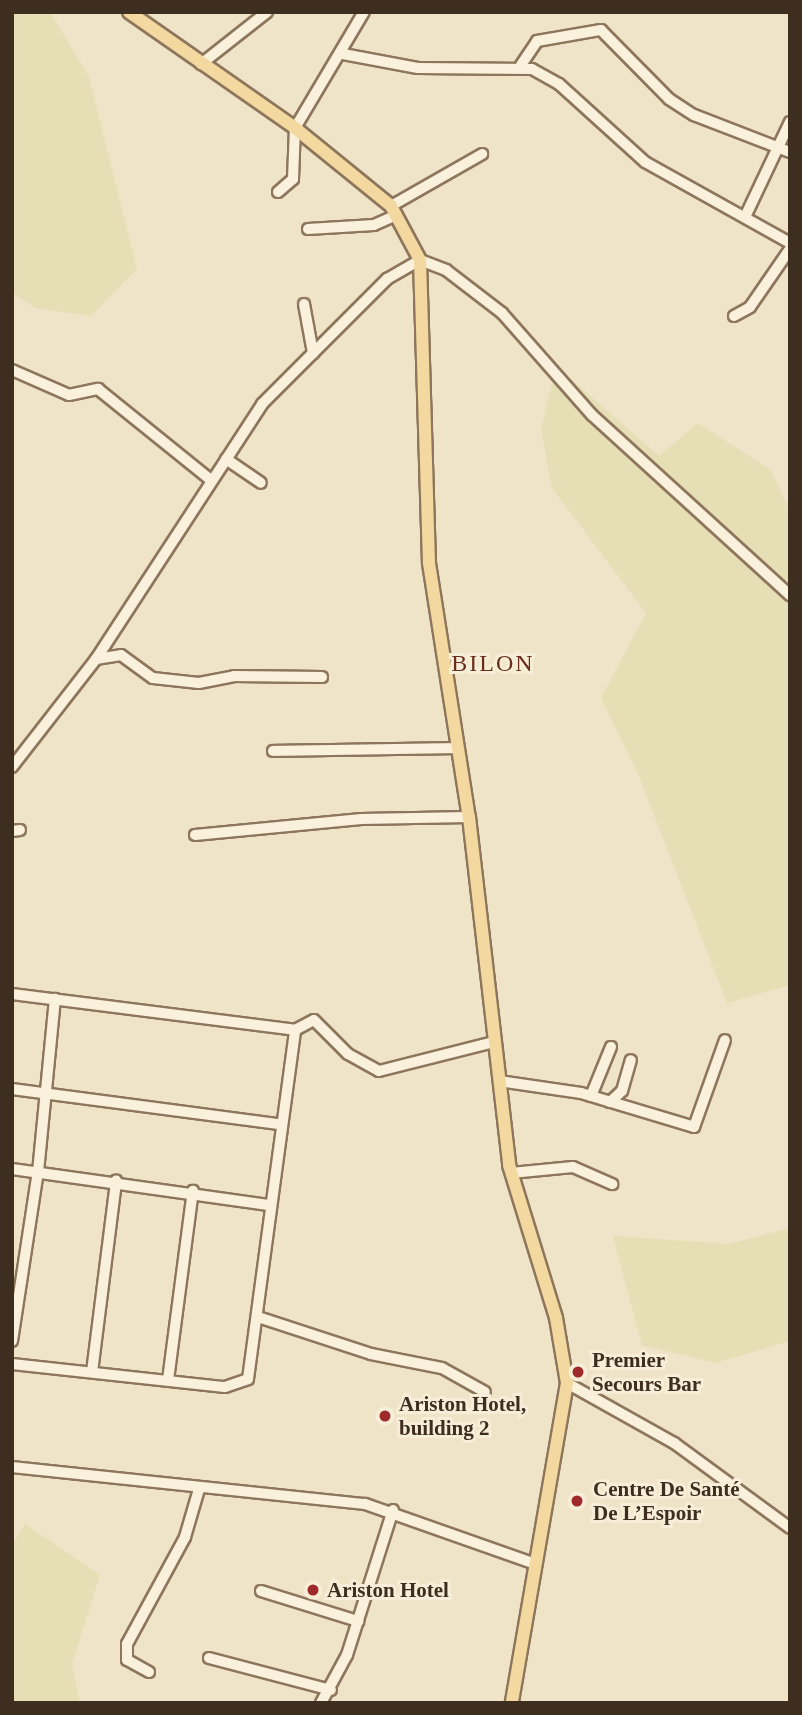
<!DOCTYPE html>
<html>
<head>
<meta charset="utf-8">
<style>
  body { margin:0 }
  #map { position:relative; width:802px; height:1715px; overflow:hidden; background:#f0e4c8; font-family:Georgia,serif }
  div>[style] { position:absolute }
  .farmland>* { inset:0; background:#e6deb5 }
  .roads { filter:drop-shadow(2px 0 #8d765c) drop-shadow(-2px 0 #8d765c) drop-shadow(0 2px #8d765c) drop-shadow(0 -2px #8d765c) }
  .minor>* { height:10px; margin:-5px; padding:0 5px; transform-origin:5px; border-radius:5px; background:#faf1dc }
  .major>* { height:12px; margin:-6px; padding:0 6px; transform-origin:6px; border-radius:6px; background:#f3d9a0 }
  .dots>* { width:19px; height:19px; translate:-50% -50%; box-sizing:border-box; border:4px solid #f7eed8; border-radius:50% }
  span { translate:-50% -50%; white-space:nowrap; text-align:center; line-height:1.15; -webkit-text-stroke:6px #f7eed8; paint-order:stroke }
  .poi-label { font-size:21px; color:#3d2e20; font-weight:700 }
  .left { translate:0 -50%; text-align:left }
  .quarter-label { font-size:24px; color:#6b2e1e; letter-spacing:2px }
  .frame { position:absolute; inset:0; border:14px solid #3d2e20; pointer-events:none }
</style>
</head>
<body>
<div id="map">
  <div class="farmland">
    <div style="clip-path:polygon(50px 12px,89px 77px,137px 269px,91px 316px,35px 308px,12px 292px,12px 14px)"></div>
    <div style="clip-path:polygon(556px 366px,659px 456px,698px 423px,771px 470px,790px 511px,790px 985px,727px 1003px,638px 774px,601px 698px,646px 613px,552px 488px,541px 429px)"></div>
    <div style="clip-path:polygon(790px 1228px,790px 1341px,715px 1363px,642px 1345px,613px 1236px,729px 1244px)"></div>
    <div style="clip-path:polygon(25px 1524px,100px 1575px,72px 1664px,80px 1703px,12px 1703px,12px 1545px)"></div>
  </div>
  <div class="roads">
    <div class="minor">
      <div style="left:343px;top:54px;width:76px;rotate:10.6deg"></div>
      <div style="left:418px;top:68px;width:114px;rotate:0.5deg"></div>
      <div style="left:532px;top:69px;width:31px;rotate:29deg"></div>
      <div style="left:559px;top:84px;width:116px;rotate:42.2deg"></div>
      <div style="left:645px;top:162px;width:166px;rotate:29.2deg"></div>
      <div style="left:201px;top:64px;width:84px;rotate:-38.2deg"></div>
      <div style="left:521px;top:65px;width:29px;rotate:-56deg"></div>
      <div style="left:537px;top:41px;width:65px;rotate:-9.8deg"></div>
      <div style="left:601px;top:30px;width:97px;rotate:45.4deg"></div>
      <div style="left:669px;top:99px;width:30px;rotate:33deg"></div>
      <div style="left:694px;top:115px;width:103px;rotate:21.1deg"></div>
      <div style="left:278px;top:192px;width:20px;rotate:-41deg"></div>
      <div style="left:293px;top:179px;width:51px;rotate:-87.8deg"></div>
      <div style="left:295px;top:128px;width:135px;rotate:-59.3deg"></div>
      <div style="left:391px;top:206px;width:105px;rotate:-29.7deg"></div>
      <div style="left:745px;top:217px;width:105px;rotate:-64.7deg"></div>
      <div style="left:308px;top:229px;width:66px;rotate:-3.5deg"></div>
      <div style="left:374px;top:225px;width:24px;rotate:-24deg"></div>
      <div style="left:304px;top:304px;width:50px;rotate:79.6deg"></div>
      <div style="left:734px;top:316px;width:18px;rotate:-29deg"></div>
      <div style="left:750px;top:307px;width:70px;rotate:-55.4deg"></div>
      <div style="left:12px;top:370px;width:62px;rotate:23.7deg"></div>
      <div style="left:69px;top:395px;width:30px;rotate:-12deg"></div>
      <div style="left:98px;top:389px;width:146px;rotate:38.9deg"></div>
      <div style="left:226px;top:459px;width:42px;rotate:34.4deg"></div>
      <div style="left:96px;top:659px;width:25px;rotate:-9deg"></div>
      <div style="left:121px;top:655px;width:39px;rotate:36deg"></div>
      <div style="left:153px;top:678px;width:46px;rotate:6.2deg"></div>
      <div style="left:199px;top:683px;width:36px;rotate:-11deg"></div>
      <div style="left:234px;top:676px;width:88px;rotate:0.7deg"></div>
      <div style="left:273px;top:751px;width:182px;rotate:-0.9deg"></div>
      <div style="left:12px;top:767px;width:137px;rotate:-52.1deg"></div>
      <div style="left:96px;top:659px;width:304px;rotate:-56.9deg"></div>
      <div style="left:262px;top:404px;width:177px;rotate:-45deg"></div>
      <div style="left:387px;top:279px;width:38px;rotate:-30deg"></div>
      <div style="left:420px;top:260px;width:28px;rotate:21deg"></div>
      <div style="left:446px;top:270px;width:71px;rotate:37.5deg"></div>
      <div style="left:502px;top:313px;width:136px;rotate:48.6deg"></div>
      <div style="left:592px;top:415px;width:268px;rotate:42.3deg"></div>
      <div style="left:12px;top:831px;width:8px;rotate:-7deg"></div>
      <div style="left:195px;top:835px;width:167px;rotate:-5.5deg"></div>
      <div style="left:361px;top:819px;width:108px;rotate:-1.1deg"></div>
      <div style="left:12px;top:994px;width:285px;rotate:7.2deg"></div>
      <div style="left:295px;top:1030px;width:21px;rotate:-28deg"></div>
      <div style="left:314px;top:1020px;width:48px;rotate:45deg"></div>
      <div style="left:348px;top:1054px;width:35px;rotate:29deg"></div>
      <div style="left:379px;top:1071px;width:119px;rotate:-14.2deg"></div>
      <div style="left:499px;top:1081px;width:83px;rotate:8.3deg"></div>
      <div style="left:581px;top:1093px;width:118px;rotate:16.7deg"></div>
      <div style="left:694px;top:1127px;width:92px;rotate:-70.4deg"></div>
      <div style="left:12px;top:1089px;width:269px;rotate:7.5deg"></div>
      <div style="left:591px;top:1096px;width:53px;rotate:-67.8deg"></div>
      <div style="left:610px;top:1102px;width:16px;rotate:-43deg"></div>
      <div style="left:622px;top:1091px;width:32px;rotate:-74deg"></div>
      <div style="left:12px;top:1169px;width:259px;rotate:8deg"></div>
      <div style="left:511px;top:1173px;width:62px;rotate:-5.5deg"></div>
      <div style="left:573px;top:1167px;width:43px;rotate:23.6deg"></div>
      <div style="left:258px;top:1317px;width:119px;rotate:18.1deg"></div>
      <div style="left:371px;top:1354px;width:72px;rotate:11.2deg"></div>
      <div style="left:442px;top:1368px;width:49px;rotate:29.2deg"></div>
      <div style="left:12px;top:1341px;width:171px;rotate:-81.3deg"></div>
      <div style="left:38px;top:1172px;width:174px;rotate:-84.4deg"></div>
      <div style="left:12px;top:1364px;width:214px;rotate:6.2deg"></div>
      <div style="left:225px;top:1387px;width:24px;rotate:-19deg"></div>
      <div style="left:248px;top:1379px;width:352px;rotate:-82.3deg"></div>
      <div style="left:92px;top:1372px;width:193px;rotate:-82.8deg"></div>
      <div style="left:168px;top:1380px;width:191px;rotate:-82.5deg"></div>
      <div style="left:567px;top:1383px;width:123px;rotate:29.3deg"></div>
      <div style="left:674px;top:1443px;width:144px;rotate:36.2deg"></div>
      <div style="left:12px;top:1467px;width:355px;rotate:6deg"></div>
      <div style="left:365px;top:1504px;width:178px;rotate:19.4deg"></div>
      <div style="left:261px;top:1591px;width:102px;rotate:17.2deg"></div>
      <div style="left:209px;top:1658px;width:126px;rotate:14.7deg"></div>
      <div style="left:149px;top:1672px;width:25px;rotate:-151deg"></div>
      <div style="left:127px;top:1660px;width:16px;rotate:-90deg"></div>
      <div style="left:127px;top:1644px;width:122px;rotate:-61.5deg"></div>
      <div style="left:185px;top:1537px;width:50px;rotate:-73.7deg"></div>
      <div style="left:321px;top:1703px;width:55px;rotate:-61.6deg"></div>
      <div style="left:347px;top:1655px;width:152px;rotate:-72.4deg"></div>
    </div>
    <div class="major">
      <div style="left:129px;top:12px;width:203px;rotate:34.9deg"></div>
      <div style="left:295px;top:128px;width:124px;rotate:39.1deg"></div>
      <div style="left:391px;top:206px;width:61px;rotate:61.8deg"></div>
      <div style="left:420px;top:260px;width:303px;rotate:88.3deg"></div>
      <div style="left:429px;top:563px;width:257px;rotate:81.1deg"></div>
      <div style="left:469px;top:817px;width:350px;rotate:83.4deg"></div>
      <div style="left:509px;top:1165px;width:160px;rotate:72.9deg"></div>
      <div style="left:556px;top:1318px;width:66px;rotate:80.4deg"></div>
      <div style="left:567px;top:1383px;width:325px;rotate:99.8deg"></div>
    </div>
  </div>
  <div class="dots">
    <div style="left:578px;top:1372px;background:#9e2a2b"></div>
    <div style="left:385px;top:1416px;background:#9e2a2b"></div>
    <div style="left:577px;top:1501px;background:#9e2a2b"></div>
    <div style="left:313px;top:1590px;background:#9e2a2b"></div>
  </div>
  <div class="poi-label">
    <span class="left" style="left:592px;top:1372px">Premier<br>Secours Bar</span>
    <span class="left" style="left:399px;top:1416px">Ariston Hotel,<br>building 2</span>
    <span class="left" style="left:593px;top:1501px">Centre De Santé<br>De L’Espoir</span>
    <span class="left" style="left:327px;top:1590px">Ariston Hotel</span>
  </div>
  <div class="quarter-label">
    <span style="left:493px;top:664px">BILON</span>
  </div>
  <div class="frame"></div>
</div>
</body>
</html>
